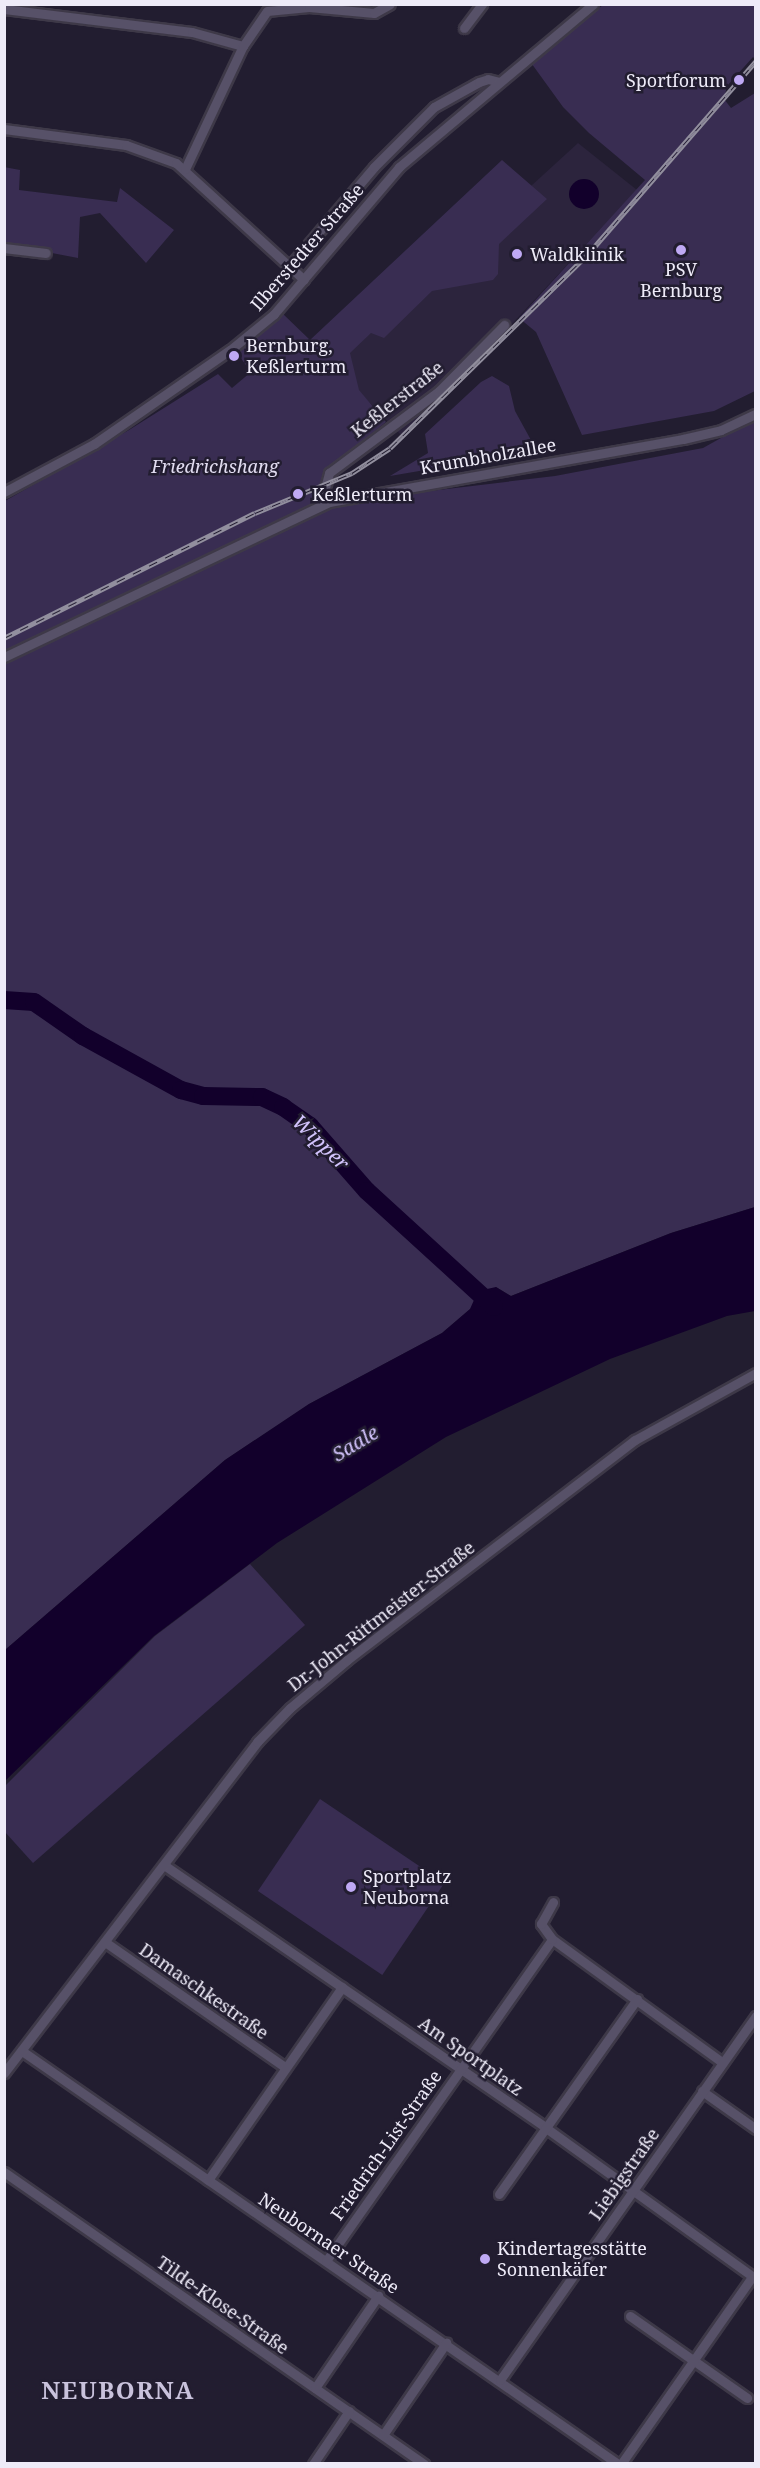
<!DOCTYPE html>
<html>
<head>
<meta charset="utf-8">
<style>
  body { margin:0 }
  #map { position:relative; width:760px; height:2468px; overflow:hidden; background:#221d30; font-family:"Noto Serif",serif }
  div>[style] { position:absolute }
  .built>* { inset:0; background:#2c243d }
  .green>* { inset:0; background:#392d52; transform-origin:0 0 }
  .water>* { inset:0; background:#12002b }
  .round { border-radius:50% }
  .river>* { height:18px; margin:-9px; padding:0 9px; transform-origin:9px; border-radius:9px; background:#12002b }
  .roads { filter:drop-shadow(2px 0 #3e3948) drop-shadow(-2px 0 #3e3948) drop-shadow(0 2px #3e3948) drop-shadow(0 -2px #3e3948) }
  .minor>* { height:9px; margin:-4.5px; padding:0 4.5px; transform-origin:4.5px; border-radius:4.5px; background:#575168 }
  .rail>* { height:5px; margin-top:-2.5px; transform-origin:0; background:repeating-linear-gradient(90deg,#221d30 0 9px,#928f9e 0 18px); box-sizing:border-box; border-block:2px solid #928f9e }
  .dots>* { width:16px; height:16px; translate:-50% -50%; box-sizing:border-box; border:3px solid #221d30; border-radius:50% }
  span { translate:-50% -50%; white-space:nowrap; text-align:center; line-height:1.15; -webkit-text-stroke:5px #221d30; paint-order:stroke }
  .poi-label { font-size:18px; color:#eeebf8 }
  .right { translate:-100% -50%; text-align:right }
  .left { translate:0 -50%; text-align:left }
  .street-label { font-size:18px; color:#eeebf8 }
  .park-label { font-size:18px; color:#e1dcf0; font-style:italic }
  .water-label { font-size:20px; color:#d2c3fc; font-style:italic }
  .district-label { font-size:24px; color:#c9c2dc; font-weight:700; letter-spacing:1.5px }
  .frame { position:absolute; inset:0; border:6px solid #eeebf8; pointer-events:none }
</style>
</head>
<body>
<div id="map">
  <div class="built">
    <div style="clip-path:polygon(578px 143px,637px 190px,455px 385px,402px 436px,334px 366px)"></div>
  </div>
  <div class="green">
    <div style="clip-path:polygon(603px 5px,755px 5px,755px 59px,753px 57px,727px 86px,724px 99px,731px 108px,755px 93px,755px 391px,714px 411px,582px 435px,536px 332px,519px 318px,645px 180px,589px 133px,563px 107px,529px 60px)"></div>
    <div style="clip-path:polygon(502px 160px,547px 199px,499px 244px,498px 274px,493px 280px,432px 291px,384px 338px,371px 333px,350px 353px,359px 390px,386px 422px,323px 473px,321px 494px,308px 507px,5px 652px,5px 501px,129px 430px,218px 374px,232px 388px,251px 372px,237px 353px,282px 313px,310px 340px)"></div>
    <div style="clip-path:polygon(4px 167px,20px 170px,19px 190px,117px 202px,120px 188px,174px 230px,146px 263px,100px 213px,80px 217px,78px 258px,5px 244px)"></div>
    <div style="clip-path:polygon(492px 376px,509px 386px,515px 411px,537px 451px,390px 476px,428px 453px,425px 434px,481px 382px)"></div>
    <div style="clip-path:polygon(755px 419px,755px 1207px,671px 1233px,511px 1296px,496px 1287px,442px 1333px,309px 1404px,225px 1460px,5px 1650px,5px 664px,346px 501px,555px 476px,703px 448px)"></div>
    <div style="clip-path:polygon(250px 1564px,305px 1625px,33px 1863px,5px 1832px,5px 1786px,155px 1636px)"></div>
    <div style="left:320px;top:1799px;width:150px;height:111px;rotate:34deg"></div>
  </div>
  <div class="water">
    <div class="round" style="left:569px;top:179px;width:30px;height:30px"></div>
    <div style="clip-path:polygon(755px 1207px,755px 1311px,727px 1316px,610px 1359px,446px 1437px,277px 1543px,154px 1636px,5px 1781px,5px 1650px,225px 1460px,309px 1404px,442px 1333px,470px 1309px,478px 1291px,496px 1287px,511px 1296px,671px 1233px)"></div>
  </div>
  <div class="river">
    <div style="left:4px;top:1000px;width:30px;rotate:4deg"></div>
    <div style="left:34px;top:1002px;width:60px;rotate:34.8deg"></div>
    <div style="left:83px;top:1036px;width:112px;rotate:28.9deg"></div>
    <div style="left:181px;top:1090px;width:23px;rotate:15deg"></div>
    <div style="left:203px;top:1096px;width:59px;rotate:1deg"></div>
    <div style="left:262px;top:1097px;width:23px;rotate:25deg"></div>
    <div style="left:283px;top:1107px;width:33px;rotate:35deg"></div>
    <div style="left:310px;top:1126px;width:86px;rotate:48.8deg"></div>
    <div style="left:367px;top:1191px;width:172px;rotate:42.4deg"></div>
  </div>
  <div class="roads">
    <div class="minor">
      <div style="left:4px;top:9px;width:189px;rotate:7deg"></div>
      <div style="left:192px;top:32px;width:53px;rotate:15.4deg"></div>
      <div style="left:464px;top:28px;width:30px;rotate:-53deg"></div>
      <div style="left:4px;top:129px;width:123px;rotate:7.5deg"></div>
      <div style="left:126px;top:145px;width:53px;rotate:19.8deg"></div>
      <div style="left:176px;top:163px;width:173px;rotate:42.4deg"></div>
      <div style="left:185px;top:169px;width:136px;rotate:-64.8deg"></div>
      <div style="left:243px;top:46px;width:42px;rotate:-55.6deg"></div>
      <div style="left:267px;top:11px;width:42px;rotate:-5.4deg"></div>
      <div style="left:309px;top:7px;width:65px;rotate:5.3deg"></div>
      <div style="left:374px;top:13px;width:18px;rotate:-29deg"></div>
      <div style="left:4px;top:248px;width:42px;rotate:6.8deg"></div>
      <div style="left:289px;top:267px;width:131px;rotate:-49.6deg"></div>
      <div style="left:374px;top:167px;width:85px;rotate:-45deg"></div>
      <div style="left:434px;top:107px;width:51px;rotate:-29.1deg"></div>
      <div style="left:479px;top:82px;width:9px;rotate:-18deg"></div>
      <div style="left:488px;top:79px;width:11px;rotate:15deg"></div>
      <div style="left:4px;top:492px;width:102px;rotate:-28.1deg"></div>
      <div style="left:94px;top:444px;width:165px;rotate:-34.7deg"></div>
      <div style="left:230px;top:350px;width:57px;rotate:-39.3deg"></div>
      <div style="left:274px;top:314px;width:193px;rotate:-49.6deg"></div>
      <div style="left:399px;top:167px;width:253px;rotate:-40deg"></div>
      <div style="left:329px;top:502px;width:15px;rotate:-106deg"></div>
      <div style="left:325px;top:488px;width:16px;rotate:-75deg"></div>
      <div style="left:329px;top:473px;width:137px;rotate:-36.7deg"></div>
      <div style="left:439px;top:391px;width:93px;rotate:-45.4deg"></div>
      <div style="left:4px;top:657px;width:360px;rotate:-25.5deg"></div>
      <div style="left:329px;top:502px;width:360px;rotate:-10.1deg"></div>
      <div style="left:683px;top:439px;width:39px;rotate:-13deg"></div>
      <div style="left:721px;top:430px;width:38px;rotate:-25deg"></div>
      <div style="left:164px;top:1865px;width:464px;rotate:34.5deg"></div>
      <div style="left:546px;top:2128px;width:259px;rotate:35.7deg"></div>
      <div style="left:552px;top:1939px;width:210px;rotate:35.9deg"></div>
      <div style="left:105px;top:1942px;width:219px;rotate:34.8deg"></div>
      <div style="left:22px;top:2051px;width:725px;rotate:34.72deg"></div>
      <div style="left:4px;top:2073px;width:417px;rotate:-52.6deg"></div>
      <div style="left:257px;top:1742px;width:47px;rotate:-45.9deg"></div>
      <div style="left:290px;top:1708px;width:75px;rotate:-40.1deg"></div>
      <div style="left:347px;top:1660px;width:362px;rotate:-37.4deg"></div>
      <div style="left:635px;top:1440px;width:138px;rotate:-29deg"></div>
      <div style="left:702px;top:2091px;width:66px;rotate:35.1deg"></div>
      <div style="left:4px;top:2172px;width:512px;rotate:34.81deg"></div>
      <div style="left:208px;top:2180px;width:235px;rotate:-55.2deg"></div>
      <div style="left:499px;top:2194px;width:239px;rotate:-54.7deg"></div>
      <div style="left:326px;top:2261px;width:393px;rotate:-54.9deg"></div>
      <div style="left:552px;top:1939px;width:19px;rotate:-126deg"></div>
      <div style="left:541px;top:1924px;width:25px;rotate:-61deg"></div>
      <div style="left:630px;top:2316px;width:143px;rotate:35deg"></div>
      <div style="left:500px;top:2380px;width:445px;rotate:-54.9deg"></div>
      <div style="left:315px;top:2388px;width:112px;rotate:-55.6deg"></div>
      <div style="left:383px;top:2435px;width:112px;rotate:-55.6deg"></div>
      <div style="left:313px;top:2464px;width:64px;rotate:-55.8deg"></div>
      <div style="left:621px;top:2464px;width:228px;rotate:-55deg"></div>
    </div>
  </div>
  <div class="rail">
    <div style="left:4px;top:638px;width:280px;rotate:-26.5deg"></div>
    <div style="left:255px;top:513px;width:105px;rotate:-22.4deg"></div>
    <div style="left:352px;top:473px;width:45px;rotate:-33.3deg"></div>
    <div style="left:390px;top:448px;width:279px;rotate:-44.4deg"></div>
    <div style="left:589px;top:253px;width:254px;rotate:-49deg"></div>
  </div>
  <div class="dots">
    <div style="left:739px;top:80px;background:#bfa9f4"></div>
    <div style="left:681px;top:250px;background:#bfa9f4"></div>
    <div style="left:517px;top:254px;background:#bfa9f4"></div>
    <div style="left:234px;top:356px;background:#bfa9f4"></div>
    <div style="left:298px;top:494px;background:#bfa9f4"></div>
    <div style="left:351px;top:1887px;background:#bfa9f4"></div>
    <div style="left:485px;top:2259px;background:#bfa9f4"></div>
  </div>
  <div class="poi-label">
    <span class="right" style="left:726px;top:80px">Sportforum</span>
    <span class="left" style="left:530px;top:254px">Waldklinik</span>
    <span style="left:681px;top:280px">PSV<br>Bernburg</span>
    <span class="left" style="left:246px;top:356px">Bernburg,<br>Keßlerturm</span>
    <span class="left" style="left:312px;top:494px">Keßlerturm</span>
    <span class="left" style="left:363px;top:1887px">Sportplatz<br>Neuborna</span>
    <span class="left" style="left:497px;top:2259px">Kindertagesstätte<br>Sonnenkäfer</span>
  </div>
  <div class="street-label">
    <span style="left:307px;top:247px;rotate:-49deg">Ilberstedter Straße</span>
    <span style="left:397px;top:399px;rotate:-38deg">Keßlerstraße</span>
    <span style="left:488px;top:456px;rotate:-10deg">Krumbholzallee</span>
    <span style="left:381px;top:1616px;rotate:-38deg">Dr.-John-Rittmeister-Straße</span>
    <span style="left:204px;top:1991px;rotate:35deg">Damaschkestraße</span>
    <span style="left:471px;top:2056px;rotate:35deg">Am Sportplatz</span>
    <span style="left:386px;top:2145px;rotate:-55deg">Friedrich-List-Straße</span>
    <span style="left:624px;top:2174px;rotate:-55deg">Liebigstraße</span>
    <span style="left:329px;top:2243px;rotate:34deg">Neubornaer Straße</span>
    <span style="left:223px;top:2305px;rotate:35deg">Tilde-Klose-Straße</span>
  </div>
  <div class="park-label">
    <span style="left:215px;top:466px">Friedrichshang</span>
  </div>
  <div class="water-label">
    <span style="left:321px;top:1142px;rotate:44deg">Wipper</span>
    <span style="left:355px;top:1443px;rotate:-31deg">Saale</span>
  </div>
  <div class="district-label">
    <span style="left:118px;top:2390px">NEUBORNA</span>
  </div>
  <div class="frame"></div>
</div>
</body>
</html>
